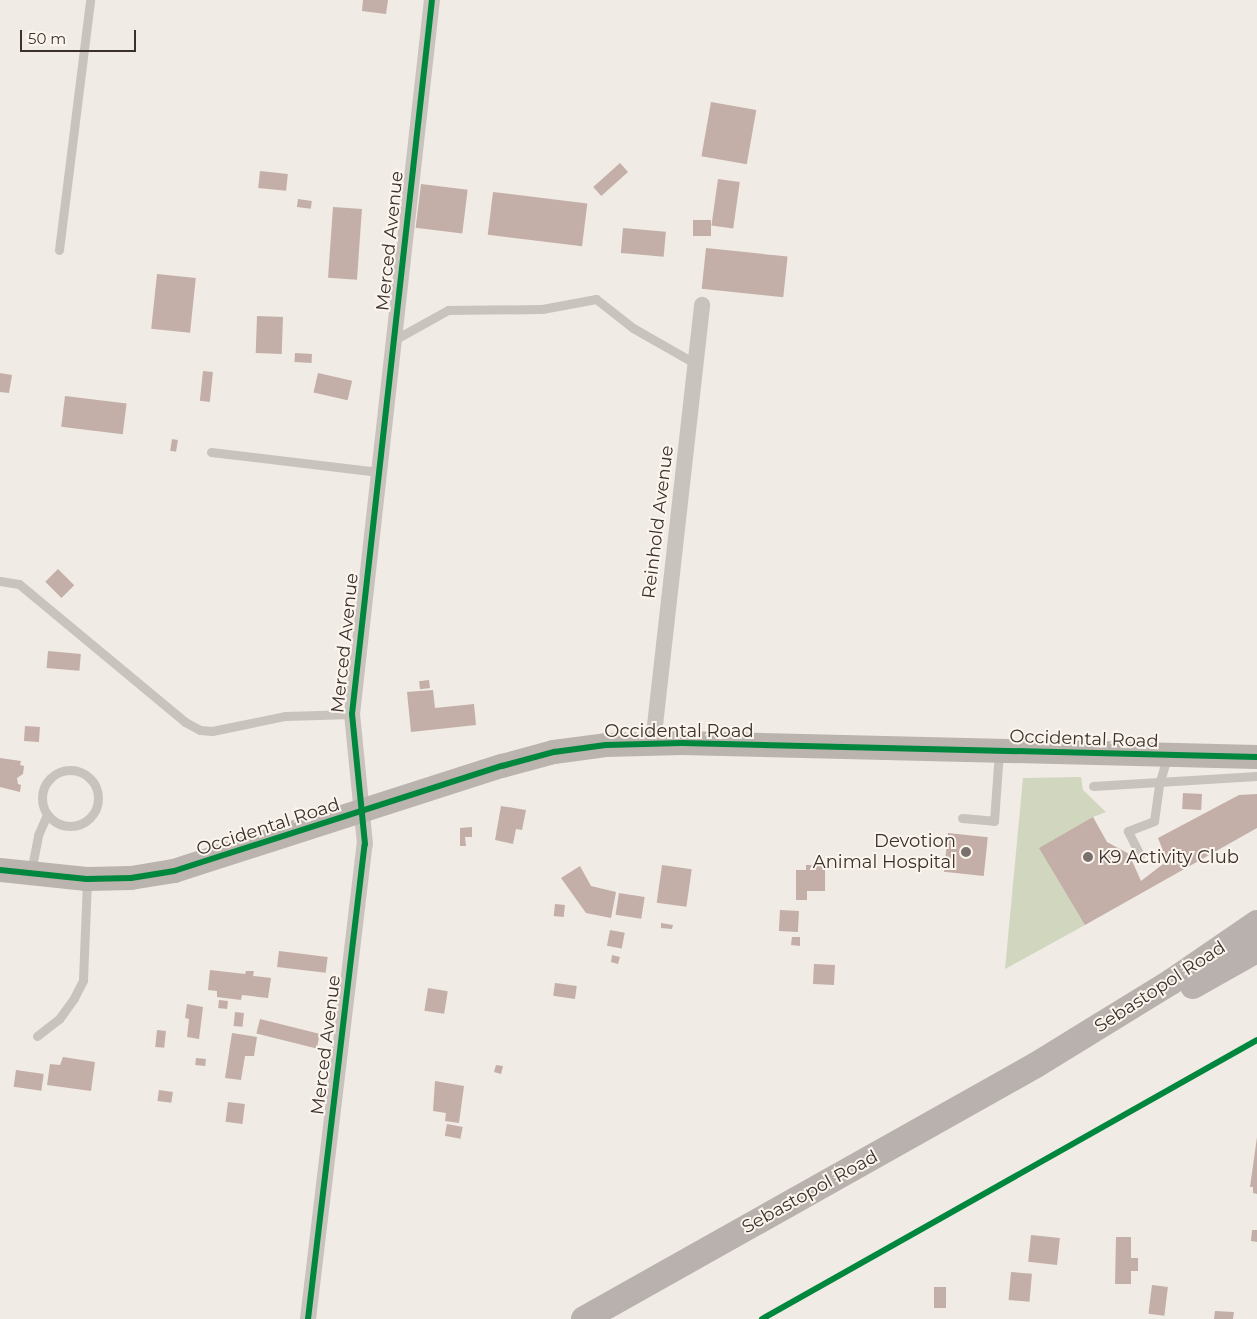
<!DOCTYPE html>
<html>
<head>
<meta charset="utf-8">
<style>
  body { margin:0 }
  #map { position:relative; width:1257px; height:1319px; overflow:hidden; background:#f0ebe5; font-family:Montserrat,sans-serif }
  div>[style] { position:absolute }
  .green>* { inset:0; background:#d1d6bf }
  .building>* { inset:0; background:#c3afa7; transform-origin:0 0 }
  .lane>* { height:9px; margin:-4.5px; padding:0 4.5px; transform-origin:4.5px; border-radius:4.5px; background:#c9c3be }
  .lane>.ring { margin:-4.5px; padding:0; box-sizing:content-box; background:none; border:9px solid #c9c3be; border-radius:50% }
  .street>* { height:16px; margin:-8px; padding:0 8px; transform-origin:8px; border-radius:8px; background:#c9c3be }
  .secondary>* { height:24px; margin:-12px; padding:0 12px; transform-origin:12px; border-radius:12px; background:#bab3ae }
  .primary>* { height:26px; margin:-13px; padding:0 13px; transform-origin:13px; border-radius:13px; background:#b8b1ad }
  .cycleway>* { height:6px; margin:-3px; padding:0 3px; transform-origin:3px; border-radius:3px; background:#00873e }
  .dots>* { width:14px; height:14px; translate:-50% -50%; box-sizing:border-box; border:2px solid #fbf5ee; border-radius:50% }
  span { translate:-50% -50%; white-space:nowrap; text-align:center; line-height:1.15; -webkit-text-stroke:4px #fbf5ee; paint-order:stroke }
  .street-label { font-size:18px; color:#3b302b }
  .poi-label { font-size:18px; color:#3b302b }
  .right { translate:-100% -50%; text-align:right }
  .left { translate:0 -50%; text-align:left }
  .scale { position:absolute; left:20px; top:30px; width:116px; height:22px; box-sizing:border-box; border:2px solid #3b302b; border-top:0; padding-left:6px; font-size:15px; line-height:18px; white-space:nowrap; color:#3b302b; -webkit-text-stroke:4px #fbf5ee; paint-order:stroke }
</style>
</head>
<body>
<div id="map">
  <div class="green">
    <div style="clip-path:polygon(1081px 777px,1083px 790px,1106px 812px,1093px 817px,1085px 925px,1005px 969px,1023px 778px)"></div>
  </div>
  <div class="building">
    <div style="clip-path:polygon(363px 0,388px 0,386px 14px,362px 11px)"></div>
    <div style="left:711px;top:102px;width:46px;height:55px;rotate:10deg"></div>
    <div style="left:620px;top:163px;width:12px;height:36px;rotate:48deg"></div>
    <div style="left:260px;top:171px;width:28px;height:17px;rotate:6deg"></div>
    <div style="left:718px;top:179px;width:22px;height:47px;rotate:8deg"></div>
    <div style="left:421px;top:184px;width:47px;height:44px;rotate:7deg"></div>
    <div style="left:493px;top:192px;width:95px;height:43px;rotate:7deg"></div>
    <div style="left:298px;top:199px;width:14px;height:8px;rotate:8deg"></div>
    <div style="left:333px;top:207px;width:29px;height:71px;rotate:4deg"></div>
    <div style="left:693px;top:220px;width:18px;height:16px"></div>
    <div style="left:623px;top:228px;width:43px;height:25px;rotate:5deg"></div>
    <div style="left:706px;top:248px;width:82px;height:41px;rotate:6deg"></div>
    <div style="left:157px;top:274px;width:39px;height:55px;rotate:6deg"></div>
    <div style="left:257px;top:316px;width:26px;height:37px;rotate:2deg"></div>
    <div style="left:295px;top:353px;width:17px;height:9px;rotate:3deg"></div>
    <div style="left:203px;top:371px;width:10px;height:30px;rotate:6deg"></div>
    <div style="clip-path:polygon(0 373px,12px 375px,9px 393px,0 392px)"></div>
    <div style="left:318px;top:373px;width:35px;height:20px;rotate:13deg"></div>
    <div style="left:65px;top:396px;width:62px;height:31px;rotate:7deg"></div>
    <div style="left:172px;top:439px;width:6px;height:12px;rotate:9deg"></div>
    <div style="left:58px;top:569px;width:23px;height:18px;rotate:45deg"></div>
    <div style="left:48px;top:651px;width:33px;height:17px;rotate:5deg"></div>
    <div style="left:429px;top:680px;width:8px;height:10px;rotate:83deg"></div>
    <div style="clip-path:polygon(433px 690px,435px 708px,474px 704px,476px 725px,411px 732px,407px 692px)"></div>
    <div style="left:25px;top:726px;width:15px;height:15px;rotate:4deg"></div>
    <div style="clip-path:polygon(0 758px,21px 761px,20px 765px,24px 766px,23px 774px,17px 778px,18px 784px,21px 785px,20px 792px,0 787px)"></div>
    <div style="left:1183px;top:793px;width:19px;height:16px;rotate:3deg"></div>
    <div style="clip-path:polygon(1257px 794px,1257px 828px,1085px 925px,1039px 848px,1093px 817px,1107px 842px,1129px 854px,1141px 881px,1167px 861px,1158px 838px,1239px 795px)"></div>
    <div style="clip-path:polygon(501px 806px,526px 810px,522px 830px,516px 829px,513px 844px,495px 840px)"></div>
    <div style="clip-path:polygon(472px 827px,472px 837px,465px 837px,466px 846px,460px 846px,460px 828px)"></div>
    <div style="left:948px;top:833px;width:40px;height:39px;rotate:6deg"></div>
    <div style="left:662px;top:865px;width:30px;height:38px;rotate:8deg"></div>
    <div style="clip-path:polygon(806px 865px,825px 865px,825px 891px,807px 891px,807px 900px,796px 900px,796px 870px,806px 870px)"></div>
    <div style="clip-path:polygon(580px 866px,591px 886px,616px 892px,611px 918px,586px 913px,561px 878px)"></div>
    <div style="left:619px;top:893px;width:26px;height:22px;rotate:9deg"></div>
    <div style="left:555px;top:904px;width:10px;height:12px;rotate:6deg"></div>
    <div style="left:780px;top:910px;width:19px;height:21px;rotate:3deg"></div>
    <div style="clip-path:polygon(661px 923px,673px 925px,672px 929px,661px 928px)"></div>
    <div style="left:610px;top:930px;width:15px;height:16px;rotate:11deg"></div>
    <div style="clip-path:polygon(792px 937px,800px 937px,800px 946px,791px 945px)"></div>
    <div style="left:279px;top:951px;width:49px;height:16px;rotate:7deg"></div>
    <div style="clip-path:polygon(612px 955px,620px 957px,618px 964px,611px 962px)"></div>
    <div style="left:814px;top:964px;width:21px;height:20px;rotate:3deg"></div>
    <div style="clip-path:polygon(210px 970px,245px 974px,246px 971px,254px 971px,253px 976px,271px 978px,268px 998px,242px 995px,241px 1000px,217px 997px,217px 991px,208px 990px)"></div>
    <div style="left:555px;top:983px;width:22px;height:13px;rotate:8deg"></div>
    <div style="left:428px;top:988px;width:20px;height:23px;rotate:9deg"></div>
    <div style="left:219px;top:1000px;width:9px;height:8px;rotate:6deg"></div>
    <div style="clip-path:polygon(187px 1004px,203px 1007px,199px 1039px,187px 1037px,189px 1019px,185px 1018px)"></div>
    <div style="left:235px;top:1012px;width:9px;height:14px;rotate:6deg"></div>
    <div style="left:260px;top:1019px;width:62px;height:15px;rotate:14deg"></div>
    <div style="left:157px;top:1030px;width:9px;height:17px;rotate:6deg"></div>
    <div style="clip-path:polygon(232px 1033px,257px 1037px,254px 1056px,245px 1056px,241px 1080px,225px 1078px)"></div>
    <div style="clip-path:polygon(63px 1057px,95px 1062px,91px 1091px,47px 1085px,50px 1064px,60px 1065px)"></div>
    <div style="left:196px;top:1058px;width:10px;height:7px;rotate:6deg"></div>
    <div style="clip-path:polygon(496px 1065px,503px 1066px,501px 1074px,494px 1072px)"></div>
    <div style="left:16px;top:1070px;width:28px;height:17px;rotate:8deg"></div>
    <div style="clip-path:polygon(435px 1081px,464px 1086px,459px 1123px,445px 1121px,446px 1113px,433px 1111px)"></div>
    <div style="left:159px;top:1090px;width:14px;height:11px;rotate:8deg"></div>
    <div style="left:228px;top:1102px;width:17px;height:20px;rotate:7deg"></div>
    <div style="left:447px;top:1124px;width:16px;height:12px;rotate:11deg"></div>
    <div style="clip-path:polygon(1257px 1137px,1257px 1194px,1253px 1193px,1253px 1187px,1250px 1187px)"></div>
    <div style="clip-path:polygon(1252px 1230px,1257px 1230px,1257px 1242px,1251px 1241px)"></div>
    <div style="left:1031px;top:1235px;width:29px;height:27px;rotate:6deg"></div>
    <div style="clip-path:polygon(1116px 1237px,1131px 1237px,1131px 1258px,1138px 1258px,1138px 1271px,1131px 1271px,1131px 1284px,1115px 1284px)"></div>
    <div style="left:1011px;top:1272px;width:21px;height:28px;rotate:5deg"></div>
    <div style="left:1152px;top:1285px;width:16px;height:29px;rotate:7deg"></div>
    <div style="left:934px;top:1287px;width:12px;height:21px"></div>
    <div style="clip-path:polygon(1215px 1311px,1234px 1312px,1233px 1319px,1214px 1319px)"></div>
  </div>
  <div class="lane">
    <div style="left:59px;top:250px;width:252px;rotate:-82.9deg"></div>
    <div style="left:394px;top:340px;width:62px;rotate:-29.1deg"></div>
    <div style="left:448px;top:310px;width:94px;rotate:-0.6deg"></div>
    <div style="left:542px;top:309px;width:55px;rotate:-10.5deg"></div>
    <div style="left:596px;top:299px;width:47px;rotate:38.1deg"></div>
    <div style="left:633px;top:328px;width:73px;rotate:29.7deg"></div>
    <div style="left:211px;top:452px;width:169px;rotate:6.8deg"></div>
    <div style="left:0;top:581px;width:19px;rotate:9deg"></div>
    <div style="left:19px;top:584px;width:216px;rotate:39.7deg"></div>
    <div style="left:185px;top:722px;width:17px;rotate:28deg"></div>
    <div style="left:200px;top:730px;width:12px;rotate:5deg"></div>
    <div style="left:212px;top:731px;width:75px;rotate:-11.6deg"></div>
    <div style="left:285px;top:716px;width:67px;rotate:-1.7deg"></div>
    <div class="ring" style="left:42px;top:770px;width:47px;height:47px"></div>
    <div style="left:1093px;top:786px;width:164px;rotate:-3.5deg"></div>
    <div style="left:962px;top:818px;width:32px;rotate:5deg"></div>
    <div style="left:994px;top:821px;width:69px;rotate:-85.9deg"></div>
    <div style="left:1140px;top:855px;width:27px;rotate:-117deg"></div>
    <div style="left:1128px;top:831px;width:28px;rotate:-21deg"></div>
    <div style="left:1154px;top:821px;width:37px;rotate:-82deg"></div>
    <div style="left:1159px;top:784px;width:28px;rotate:-73deg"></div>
    <div style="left:31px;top:872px;width:38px;rotate:-79deg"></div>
    <div style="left:38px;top:835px;width:22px;rotate:-66deg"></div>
    <div style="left:37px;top:1036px;width:28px;rotate:-38deg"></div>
    <div style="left:59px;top:1019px;width:26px;rotate:-54deg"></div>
    <div style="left:74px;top:998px;width:20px;rotate:-63deg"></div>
    <div style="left:83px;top:980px;width:101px;rotate:-87.7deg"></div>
  </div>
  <div class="street">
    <div style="left:653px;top:743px;width:441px;rotate:-83.6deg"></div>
    <div style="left:308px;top:1319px;width:478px;rotate:-83.2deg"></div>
    <div style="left:365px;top:844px;width:131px;rotate:-95.7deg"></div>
    <div style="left:352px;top:714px;width:718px;rotate:-83.61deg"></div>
  </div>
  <div class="secondary">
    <div style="left:0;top:870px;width:87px;rotate:5.9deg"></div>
    <div style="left:87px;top:879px;width:44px;rotate:-1.3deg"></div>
    <div style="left:131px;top:878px;width:44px;rotate:-9.2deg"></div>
    <div style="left:174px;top:871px;width:344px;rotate:-17.8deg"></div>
    <div style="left:502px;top:766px;width:54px;rotate:-15.1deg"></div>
    <div style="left:554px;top:752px;width:52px;rotate:-7.7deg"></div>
    <div style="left:606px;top:745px;width:76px;rotate:-1.5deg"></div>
    <div style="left:682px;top:743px;width:575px;rotate:1.39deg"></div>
  </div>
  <div class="primary">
    <div style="left:1193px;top:986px;width:73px;rotate:-29.4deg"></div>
    <div style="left:584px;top:1319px;width:518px;rotate:-29.33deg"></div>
    <div style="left:1036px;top:1065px;width:158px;rotate:-31.6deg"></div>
    <div style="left:1171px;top:982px;width:104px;rotate:-34.5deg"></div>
  </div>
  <div class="cycleway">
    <div style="left:0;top:870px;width:87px;rotate:5.9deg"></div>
    <div style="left:87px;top:879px;width:44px;rotate:-1.3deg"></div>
    <div style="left:131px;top:878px;width:44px;rotate:-9.2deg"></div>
    <div style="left:174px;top:871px;width:344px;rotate:-17.8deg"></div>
    <div style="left:502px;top:766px;width:54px;rotate:-15.1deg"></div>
    <div style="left:554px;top:752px;width:52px;rotate:-7.7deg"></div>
    <div style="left:606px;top:745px;width:76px;rotate:-1.5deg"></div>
    <div style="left:682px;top:743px;width:575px;rotate:1.39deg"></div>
    <div style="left:308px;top:1319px;width:478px;rotate:-83.2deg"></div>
    <div style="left:365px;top:844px;width:131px;rotate:-95.7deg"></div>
    <div style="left:352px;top:714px;width:718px;rotate:-83.61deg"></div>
    <div style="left:762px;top:1319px;width:568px;rotate:-29.41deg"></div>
  </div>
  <div class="dots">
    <div style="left:966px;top:852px;background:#7a716c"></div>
    <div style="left:1088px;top:857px;background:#7a716c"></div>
  </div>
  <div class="street-label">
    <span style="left:390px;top:241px;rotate:-84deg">Merced Avenue</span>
    <span style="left:658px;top:522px;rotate:-83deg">Reinhold Avenue</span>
    <span style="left:345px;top:643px;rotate:-84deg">Merced Avenue</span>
    <span style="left:679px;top:731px">Occidental Road</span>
    <span style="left:1084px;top:739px;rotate:2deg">Occidental Road</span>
    <span style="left:268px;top:827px;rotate:-18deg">Occidental Road</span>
    <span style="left:1160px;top:987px;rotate:-33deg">Sebastopol Road</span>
    <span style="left:326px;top:1045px;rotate:-83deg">Merced Avenue</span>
    <span style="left:810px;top:1192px;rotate:-29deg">Sebastopol Road</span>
  </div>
  <div class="poi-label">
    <span class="right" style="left:956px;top:852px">Devotion<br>Animal Hospital</span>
    <span class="left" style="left:1098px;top:857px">K9 Activity Club</span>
  </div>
  <div class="scale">50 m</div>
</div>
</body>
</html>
